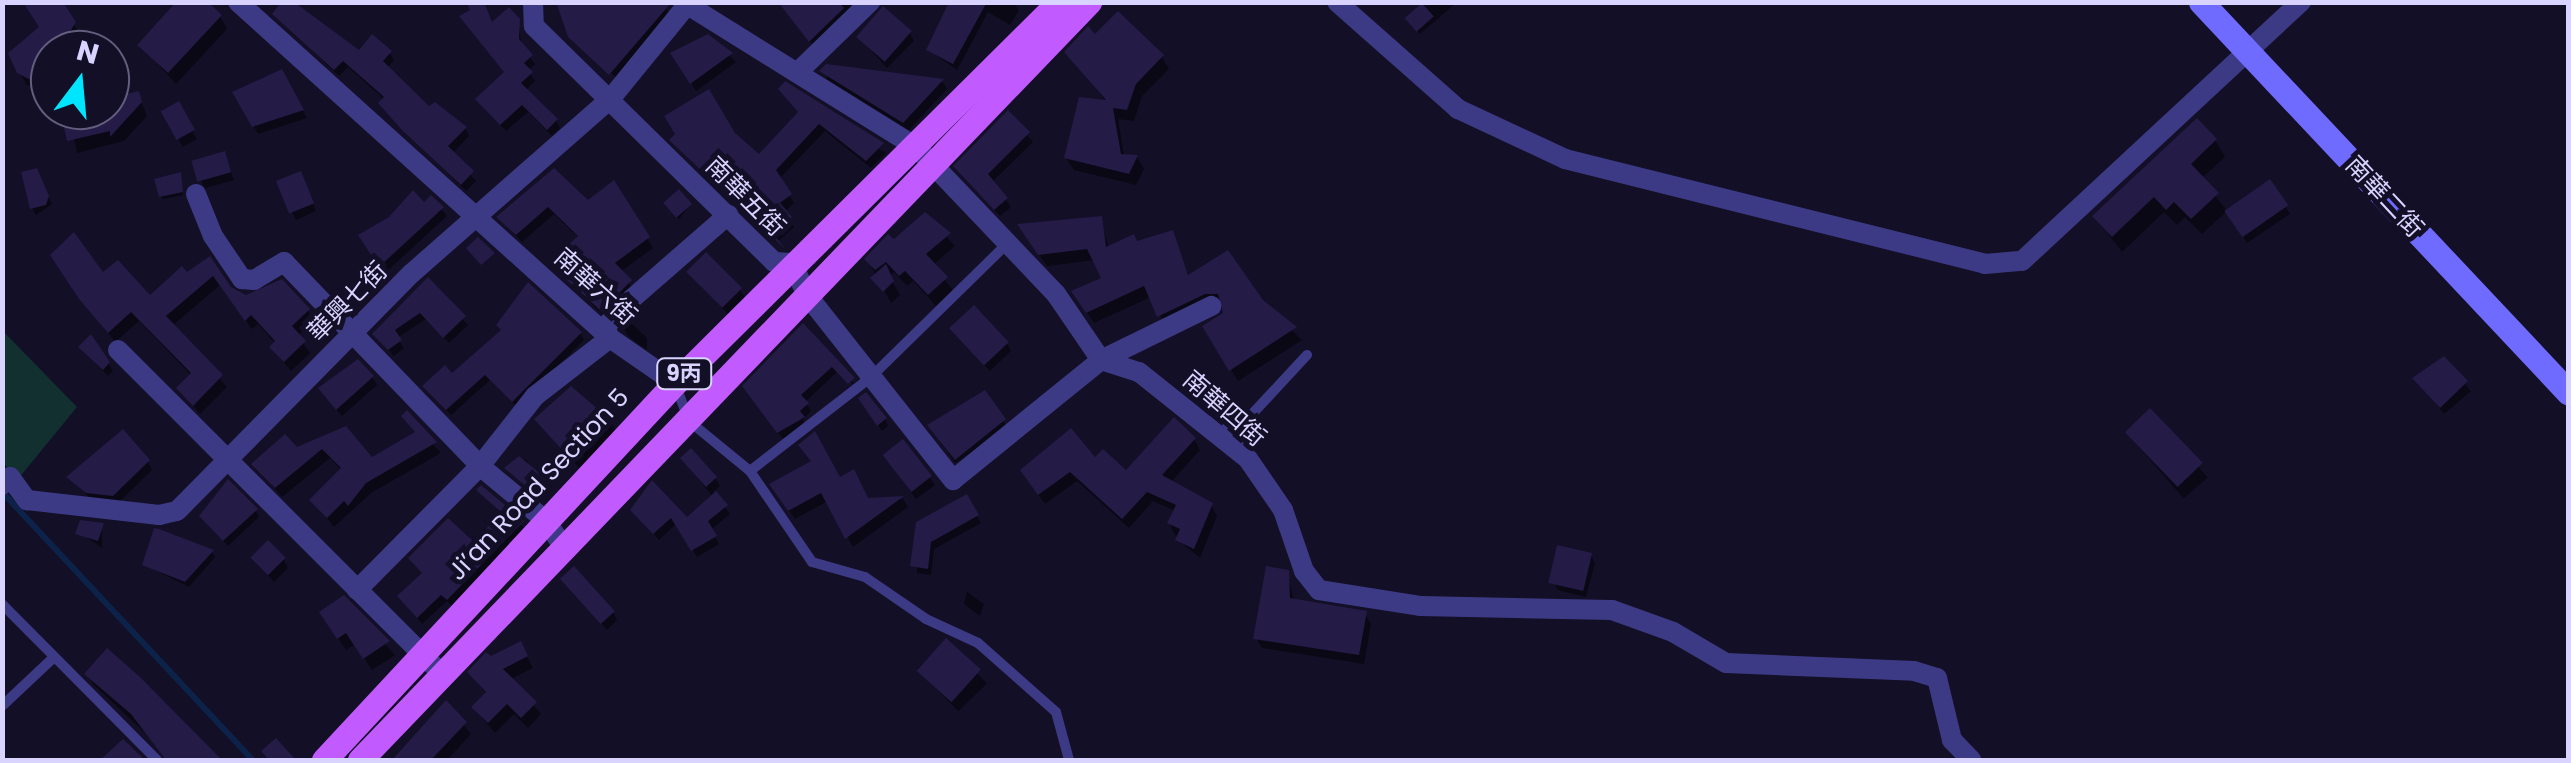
<!DOCTYPE html>
<html>
<head>
<meta charset="utf-8">
<style>
  body { margin:0 }
  #map { position:relative; width:2571px; height:763px; overflow:hidden; background:#130f26; font-family:Poppins,"Noto Sans TC",sans-serif }
  div>[style] { position:absolute }
  .green>* { inset:0; background:#12302f }
  .shadow>* { inset:0; background:#0007; transform-origin:0 0 }
  .stream>* { height:6px; margin:-3px; padding:0 3px; transform-origin:3px; border-radius:3px; background:#0c2248 }
  .building>* { inset:0; background:#241b47; transform-origin:0 0 }
  .lane>* { height:10px; margin:-5px; padding:0 5px; transform-origin:5px; border-radius:5px; background:#3d3a85 }
  .street>* { height:20px; margin:-10px; padding:0 10px; transform-origin:10px; border-radius:10px; background:#3d3a85 }
  .secondary>* { height:25px; margin:-12.5px; padding:0 12.5px; transform-origin:12.5px; border-radius:12.5px; background:#6f6bff }
  .primary>* { height:25px; margin:-12.5px; padding:0 12.5px; transform-origin:12.5px; border-radius:12.5px; background:#c25bff }
  span { translate:-50% -50%; white-space:nowrap; text-align:center; line-height:1.15; -webkit-text-stroke:10px #130f26; paint-order:stroke }
  .shield-label span { padding:2px 8px; background:#130f26; border:2px solid; border-radius:8px; -webkit-text-stroke-width:0 }
  .shield-label { font-size:22px; color:#d9d4ff; font-weight:700 }
  .street-label { font-size:25px; color:#d9d4ff }
  .frame { position:absolute; inset:0; border:5px solid #d9d4ff; pointer-events:none }
  .north { position:absolute; left:30px; top:30px; width:100px; height:100px; box-sizing:border-box; background:#130f26; border:2px solid #625e7d; border-radius:50%; rotate:16deg; font-size:28px; font-weight:700; line-height:40px; text-align:center; color:#d9d4ff }
  .north::after { content:''; display:block; margin:auto; width:35px; height:45px; background:#00e5ff; clip-path:polygon(50% 0,100% 100%,50% 72%,0 100%) }
</style>
</head>
<body>
<div id="map">
  <div class="green">
    <div style="clip-path:polygon(2px 330px,77px 407px,18px 479px,3px 463px)"></div>
  </div>
  <div class="shadow">
    <div style="clip-path:polygon(60px 2px,81px 37px,73px 50px,50px 50px,50px 93px,27px 85px,19px 72px)"></div>
    <div style="clip-path:polygon(778px 2px,864px 2px,815px 48px)"></div>
    <div style="clip-path:polygon(952px 2px,1013px 2px,1019px 10px,1010px 25px,988px 12px,957px 70px,929px 50px)"></div>
    <div style="clip-path:polygon(1426px 2px,1457px 2px,1420px 34px,1408px 18px)"></div>
    <div style="clip-path:polygon(666px 8px,670px 16px,617px 78px,570px 36px)"></div>
    <div style="clip-path:polygon(275px 14px,359px 53px,390px 53px,394px 60px,387px 68px,429px 110px,465px 128px,469px 136px,452px 154px,476px 181px,466px 191px,386px 111px,385px 100px,348px 67px,339px 76px)"></div>
    <div style="clip-path:polygon(220px 16px,227px 29px,176px 84px,140px 45px)"></div>
    <div style="clip-path:polygon(518px 21px,522px 47px,535px 64px,528px 71px,535px 81px,525px 91px,556px 120px,560px 128px,552px 136px,528px 112px,506px 131px,483px 107px,507px 73px,492px 25px)"></div>
    <div style="clip-path:polygon(910px 33px,914px 41px,887px 68px,858px 36px)"></div>
    <div style="clip-path:polygon(708px 37px,736px 62px,696px 91px,673px 54px)"></div>
    <div style="clip-path:polygon(1095px 38px,1162px 57px,1169px 69px,1142px 96px,1134px 121px,1118px 119px,1124px 156px,1137px 157px,1144px 169px,1136px 185px,1074px 170px,1066px 158px,1107px 103px,1067px 52px)"></div>
    <div style="clip-path:polygon(827px 67px,943px 82px,947px 89px,909px 130px,827px 79px)"></div>
    <div style="clip-path:polygon(281px 73px,307px 118px,258px 134px,236px 94px)"></div>
    <div style="clip-path:polygon(138px 94px,147px 116px,124px 141px,77px 153px,68px 110px,110px 110px,110px 100px)"></div>
    <div style="clip-path:polygon(785px 97px,886px 153px,871px 168px,825px 131px,779px 179px,794px 203px,784px 212px,794px 227px,777px 242px,673px 140px,733px 135px,759px 158px,800px 114px)"></div>
    <div style="left:178px;top:104px;width:40px;height:16px;rotate:62deg"></div>
    <div style="clip-path:polygon(1008px 113px,1033px 142px,992px 182px,1011px 207px,1000px 216px,961px 175px)"></div>
    <div style="clip-path:polygon(2215px 140px,2225px 157px,2202px 178px,2227px 211px,2270px 183px,2290px 214px,2247px 243px,2227px 211px,2202px 234px,2185px 217px,2177px 225px,2164px 212px,2122px 252px,2095px 217px)"></div>
    <div style="clip-path:polygon(224px 154px,234px 180px,205px 188px,200px 179px)"></div>
    <div style="clip-path:polygon(36px 171px,52px 204px,36px 215px,32px 208px)"></div>
    <div style="clip-path:polygon(554px 171px,588px 204px,613px 184px,653px 248px,620px 272px,635px 291px,607px 319px,551px 264px,579px 238px,554px 214px,522px 242px,500px 218px)"></div>
    <div style="clip-path:polygon(181px 178px,183px 195px,163px 199px,161px 196px)"></div>
    <div style="clip-path:polygon(304px 182px,316px 211px,296px 220px,292px 212px)"></div>
    <div style="clip-path:polygon(431px 198px,447px 216px,385px 273px,362px 236px)"></div>
    <div style="clip-path:polygon(690px 205px,679px 219px,668px 207px)"></div>
    <div style="clip-path:polygon(926px 215px,955px 246px,933px 265px,953px 290px,936px 306px,913px 281px,907px 286px,894px 272px,889px 276px,900px 295px,891px 303px,867px 259px)"></div>
    <div style="clip-path:polygon(1100px 219px,1109px 248px,1172px 233px,1189px 277px,1261px 302px,1302px 340px,1238px 381px,1205px 327px,1226px 314px,1224px 306px,1212px 305px,1166px 327px,1151px 297px,1094px 323px,1081px 304px,1104px 279px,1095px 260px,1047px 266px,1026px 236px)"></div>
    <div style="clip-path:polygon(209px 259px,234px 294px,308px 311px,314px 321px,298px 336px,310px 353px,291px 371px,272px 347px,276px 344px,258px 324px,252px 329px,220px 285px,172px 326px,227px 387px,200px 414px,179px 389px,192px 376px,139px 321px,115px 342px,59px 266px,103px 275px,150px 299px)"></div>
    <div style="clip-path:polygon(688px 271px,740px 290px,745px 298px,728px 314px)"></div>
    <div style="clip-path:polygon(428px 281px,468px 325px,449px 343px,426px 319px,397px 338px,404px 348px,394px 356px,375px 334px)"></div>
    <div style="clip-path:polygon(630px 322px,647px 338px,647px 350px,629px 337px,624px 329px)"></div>
    <div style="clip-path:polygon(803px 327px,857px 387px,837px 372px,805px 402px,811px 411px,803px 419px,806px 426px,783px 439px,750px 394px)"></div>
    <div style="clip-path:polygon(952px 328px,1007px 343px,1011px 351px,990px 371px)"></div>
    <div style="clip-path:polygon(580px 333px,584px 340px,517px 407px,490px 380px,451px 415px,429px 392px,452px 377px)"></div>
    <div style="clip-path:polygon(81px 347px,108px 363px,113px 371px,108px 376px)"></div>
    <div style="left:2444px;top:359px;width:42px;height:35px;rotate:50deg"></div>
    <div style="clip-path:polygon(372px 377px,377px 385px,342px 416px,325px 396px)"></div>
    <div style="left:984px;top:393px;width:42px;height:63px;rotate:56deg"></div>
    <div style="clip-path:polygon(865px 406px,885px 419px,888px 426px,882px 431px)"></div>
    <div style="left:2150px;top:411px;width:88px;height:32px;rotate:49deg"></div>
    <div style="clip-path:polygon(407px 414px,441px 453px,371px 493px,334px 527px,313px 500px,342px 471px,330px 458px,282px 497px,255px 464px,345px 429px,371px 460px,416px 434px)"></div>
    <div style="clip-path:polygon(612px 424px,616px 431px,579px 468px,542px 427px)"></div>
    <div style="clip-path:polygon(1194px 439px,1200px 450px,1171px 482px,1211px 505px,1217px 516px,1200px 558px,1178px 540px,1169px 523px,1175px 511px,1153px 501px,1129px 528px,1077px 481px,1045px 504px,1029px 481px,1095px 461px,1126px 473px)"></div>
    <div style="clip-path:polygon(903px 442px,935px 485px,916px 499px,889px 461px)"></div>
    <div style="clip-path:polygon(525px 459px,547px 484px,536px 494px,508px 469px)"></div>
    <div style="clip-path:polygon(148px 462px,152px 470px,118px 503px,92px 500px,69px 477px)"></div>
    <div style="clip-path:polygon(813px 462px,868px 500px,903px 499px,908px 507px,853px 547px,828px 501px,795px 519px,778px 494px)"></div>
    <div style="clip-path:polygon(688px 466px,715px 478px,720px 486px,713px 492px,730px 514px,711px 530px,719px 544px,697px 557px,677px 523px,659px 540px,633px 510px,687px 520px,713px 497px)"></div>
    <div style="clip-path:polygon(479px 490px,527px 530px,452px 606px,447px 601px,422px 624px,400px 597px,503px 515px)"></div>
    <div style="clip-path:polygon(966px 497px,981px 523px,934px 549px,931px 575px,917px 573px,918px 524px)"></div>
    <div style="clip-path:polygon(256px 511px,259px 517px,228px 546px,206px 523px)"></div>
    <div style="clip-path:polygon(102px 525px,102px 548px,79px 532px)"></div>
    <div style="clip-path:polygon(212px 552px,215px 557px,189px 587px,145px 565px)"></div>
    <div style="clip-path:polygon(1591px 555px,1595px 563px,1586px 597px,1558px 590px,1553px 582px)"></div>
    <div style="clip-path:polygon(253px 558px,284px 560px,288px 568px,274px 582px)"></div>
    <div style="clip-path:polygon(1287px 572px,1294px 601px,1365px 614px,1371px 624px,1364px 664px,1262px 648px,1256px 638px)"></div>
    <div style="clip-path:polygon(562px 579px,613px 612px,617px 620px,607px 630px)"></div>
    <div style="clip-path:polygon(967px 592px,984px 604px,980px 616px,964px 604px)"></div>
    <div style="clip-path:polygon(343px 598px,395px 655px,372px 670px,355px 644px,346px 650px,329px 625px)"></div>
    <div style="left:946px;top:641px;width:59px;height:40px;rotate:46deg"></div>
    <div style="clip-path:polygon(520px 644px,533px 668px,511px 679px,541px 714px,528px 728px,514px 714px,495px 733px,474px 708px,487px 695px,470px 673px)"></div>
    <div style="clip-path:polygon(107px 652px,218px 760px,174px 760px,93px 684px,87px 674px)"></div>
    <div style="clip-path:polygon(446px 704px,471px 734px,447px 760px,396px 760px)"></div>
  </div>
  <div class="stream">
    <div style="left:2px;top:492px;width:367px;rotate:46.9deg"></div>
  </div>
  <div class="building">
    <div style="clip-path:polygon(23px 2px,63px 2px,76px 22px,58px 50px,50px 50px,50px 90px,17px 73px,8px 53px,39px 27px)"></div>
    <div style="clip-path:polygon(176px 2px,208px 2px,222px 15px,168px 73px,137px 45px)"></div>
    <div style="clip-path:polygon(281px 2px,294px 2px,359px 50px,372px 34px,392px 51px,383px 61px,429px 106px,435px 102px,467px 127px,448px 146px,474px 171px,461px 185px,402px 130px,378px 103px,384px 97px,343px 61px,334px 70px,272px 14px)"></div>
    <div style="clip-path:polygon(466px 2px,484px 2px,492px 22px,509px 7px,520px 19px,519px 39px,533px 55px,524px 63px,533px 72px,521px 83px,558px 119px,547px 130px,522px 105px,500px 125px,475px 99px,504px 72px,459px 16px,470px 10px)"></div>
    <div style="clip-path:polygon(566px 2px,669px 2px,670px 4px,609px 75px,568px 37px,557px 5px)"></div>
    <div style="clip-path:polygon(778px 2px,839px 2px,844px 8px,809px 42px)"></div>
    <div style="clip-path:polygon(949px 2px,987px 2px,953px 64px,926px 50px)"></div>
    <div style="left:1422px;top:3px;width:18px;height:23px;rotate:49deg"></div>
    <div style="left:883px;top:6px;width:38px;height:41px;rotate:41deg"></div>
    <div style="clip-path:polygon(1118px 11px,1164px 55px,1136px 84px,1127px 110px,1113px 108px,1121px 154px,1138px 155px,1129px 174px,1064px 158px,1079px 97px,1106px 100px,1064px 52px,1088px 26px,1095px 34px)"></div>
    <div style="clip-path:polygon(708px 34px,733px 53px,690px 84px,670px 53px)"></div>
    <div style="clip-path:polygon(826px 64px,858px 68px,944px 79px,903px 123px,819px 71px)"></div>
    <div style="clip-path:polygon(282px 69px,304px 110px,252px 127px,232px 92px)"></div>
    <div style="clip-path:polygon(785px 81px,884px 143px,866px 161px,819px 124px,776px 170px,792px 194px,780px 203px,792px 217px,773px 233px,785px 249px,669px 140px,675px 134px,664px 116px,709px 89px,735px 133px,759px 154px,798px 112px,778px 89px)"></div>
    <div style="clip-path:polygon(139px 91px,142px 102px,110px 137px,110px 131px,67px 141px,60px 110px,110px 110px,110px 98px)"></div>
    <div style="left:179px;top:101px;width:33px;height:21px;rotate:61deg"></div>
    <div style="clip-path:polygon(1008px 110px,1030px 132px,988px 174px,1008px 198px,994px 210px,953px 166px)"></div>
    <div style="clip-path:polygon(2197px 118px,2217px 139px,2191px 164px,2219px 193px,2191px 219px,2174px 202px,2166px 210px,2154px 197px,2112px 237px,2092px 216px)"></div>
    <div style="left:225px;top:151px;width:22px;height:35px;rotate:74deg"></div>
    <div style="clip-path:polygon(37px 168px,49px 196px,46px 205px,30px 209px,21px 172px)"></div>
    <div style="clip-path:polygon(554px 168px,588px 200px,614px 180px,650px 237px,615px 263px,632px 280px,601px 311px,548px 263px,578px 236px,548px 207px,516px 235px,496px 217px)"></div>
    <div style="left:301px;top:171px;width:35px;height:27px;rotate:68deg"></div>
    <div style="clip-path:polygon(181px 172px,183px 192px,159px 197px,154px 179px)"></div>
    <div style="left:2270px;top:179px;width:32px;height:56px;rotate:55deg"></div>
    <div style="left:679px;top:189px;width:20px;height:21px;rotate:49deg"></div>
    <div style="clip-path:polygon(413px 190px,424px 202px,431px 195px,444px 207px,379px 267px,358px 235px,389px 217px)"></div>
    <div style="clip-path:polygon(925px 212px,951px 233px,926px 254px,948px 277px,928px 295px,905px 271px,899px 276px,886px 262px,875px 270px,864px 259px,888px 234px,894px 239px)"></div>
    <div style="clip-path:polygon(1102px 216px,1106px 247px,1134px 234px,1137px 241px,1173px 230px,1188px 275px,1228px 250px,1263px 300px,1297px 327px,1229px 371px,1202px 326px,1223px 313px,1218px 294px,1205px 294px,1157px 317px,1144px 286px,1086px 313px,1071px 291px,1101px 278px,1087px 249px,1038px 255px,1017px 224px)"></div>
    <div style="clip-path:polygon(74px 232px,103px 272px,118px 260px,150px 295px,182px 266px,187px 272px,210px 256px,231px 287px,246px 295px,282px 279px,310px 309px,292px 326px,306px 341px,284px 362px,269px 347px,275px 341px,251px 315px,245px 321px,213px 276px,166px 316px,223px 375px,193px 406px,176px 388px,191px 373px,131px 312px,108px 333px,79px 299px,50px 255px)"></div>
    <div style="clip-path:polygon(478px 237px,495px 253px,481px 265px,466px 248px)"></div>
    <div style="left:706px;top:252px;width:51px;height:28px;rotate:45deg"></div>
    <div style="clip-path:polygon(886px 264px,894px 281px,883px 292px,870px 278px)"></div>
    <div style="clip-path:polygon(428px 277px,466px 316px,443px 338px,420px 313px,395px 330px,402px 340px,388px 350px,372px 334px)"></div>
    <div style="clip-path:polygon(528px 282px,582px 332px,512px 402px,485px 375px,446px 410px,422px 386px,445px 365px,452px 373px,501px 330px,496px 325px)"></div>
    <div style="left:974px;top:305px;width:51px;height:34px;rotate:47deg"></div>
    <div style="clip-path:polygon(803px 323px,855px 378px,848px 384px,832px 367px,801px 395px,809px 403px,800px 411px,805px 417px,777px 433px,742px 386px)"></div>
    <div style="clip-path:polygon(91px 334px,110px 362px,103px 370px,78px 347px)"></div>
    <div style="clip-path:polygon(2444px 356px,2468px 381px,2440px 408px,2412px 378px)"></div>
    <div style="clip-path:polygon(358px 359px,374px 376px,336px 410px,318px 388px)"></div>
    <div style="clip-path:polygon(571px 386px,614px 423px,574px 463px,534px 419px)"></div>
    <div style="clip-path:polygon(985px 390px,1006px 419px,955px 460px,927px 425px)"></div>
    <div style="clip-path:polygon(866px 392px,887px 418px,877px 426px,858px 398px)"></div>
    <div style="left:2150px;top:408px;width:76px;height:35px;rotate:46deg"></div>
    <div style="clip-path:polygon(407px 410px,437px 442px,366px 483px,348px 506px,344px 501px,327px 518px,309px 500px,341px 468px,322px 449px,275px 488px,251px 464px,285px 434px,297px 447px,346px 426px,372px 457px,415px 432px,401px 416px)"></div>
    <div style="clip-path:polygon(1174px 417px,1196px 438px,1162px 475px,1213px 503px,1194px 549px,1175px 540px,1180px 529px,1167px 523px,1176px 505px,1147px 492px,1122px 519px,1070px 472px,1038px 495px,1020px 470px,1071px 428px,1095px 457px,1103px 449px,1126px 470px)"></div>
    <div style="clip-path:polygon(123px 429px,150px 460px,113px 496px,86px 493px,66px 477px)"></div>
    <div style="clip-path:polygon(815px 431px,840px 477px,854px 469px,868px 498px,904px 496px,845px 539px,821px 493px,788px 511px,769px 484px,811px 461px,798px 445px)"></div>
    <div style="left:903px;top:439px;width:47px;height:26px;rotate:52deg"></div>
    <div style="left:691px;top:448px;width:39px;height:15px;rotate:48deg"></div>
    <div style="clip-path:polygon(519px 456px,547px 479px,533px 492px,504px 468px)"></div>
    <div style="clip-path:polygon(228px 479px,258px 509px,223px 541px,199px 516px)"></div>
    <div style="clip-path:polygon(652px 480px,687px 517px,716px 491px,728px 505px,708px 521px,717px 536px,691px 551px,671px 518px,653px 534px,630px 510px)"></div>
    <div style="clip-path:polygon(481px 485px,524px 521px,447px 600px,441px 595px,417px 618px,397px 596px,422px 573px,408px 558px,448px 518px,473px 541px,502px 513px,476px 490px)"></div>
    <div style="clip-path:polygon(967px 494px,979px 515px,931px 542px,928px 569px,910px 566px,916px 522px)"></div>
    <div style="clip-path:polygon(80px 520px,104px 523px,98px 541px,75px 534px)"></div>
    <div style="clip-path:polygon(154px 528px,159px 529px,214px 550px,185px 582px,142px 565px)"></div>
    <div style="left:268px;top:540px;width:25px;height:25px;rotate:45deg"></div>
    <div style="left:1557px;top:545px;width:36px;height:39px;rotate:13deg"></div>
    <div style="left:574px;top:566px;width:61px;height:19px;rotate:48deg"></div>
    <div style="clip-path:polygon(1266px 566px,1289px 570px,1290px 598px,1367px 611px,1359px 655px,1253px 639px)"></div>
    <div style="clip-path:polygon(344px 595px,390px 641px,363px 659px,346px 633px,337px 639px,319px 612px)"></div>
    <div style="left:946px;top:638px;width:47px;height:44px;rotate:42deg"></div>
    <div style="clip-path:polygon(521px 641px,528px 656px,503px 669px,537px 702px,521px 718px,507px 704px,488px 723px,471px 707px,486px 692px,467px 672px,486px 652px,491px 656px)"></div>
    <div style="clip-path:polygon(107px 648px,140px 677px,222px 760px,166px 760px,131px 714px,84px 674px)"></div>
    <div style="clip-path:polygon(446px 700px,467px 722px,431px 760px,392px 760px)"></div>
    <div style="clip-path:polygon(276px 738px,296px 760px,269px 760px,261px 751px)"></div>
    <div style="clip-path:polygon(123px 739px,145px 760px,100px 760px)"></div>
  </div>
  <div class="lane">
    <div style="left:675px;top:384px;width:40px;rotate:69deg"></div>
    <div style="left:689px;top:421px;width:79px;rotate:39.3deg"></div>
    <div style="left:750px;top:471px;width:110px;rotate:55.7deg"></div>
    <div style="left:812px;top:562px;width:55px;rotate:15.8deg"></div>
    <div style="left:865px;top:577px;width:74px;rotate:34.5deg"></div>
    <div style="left:926px;top:619px;width:57px;rotate:24.8deg"></div>
    <div style="left:978px;top:643px;width:104px;rotate:41.5deg"></div>
    <div style="left:1056px;top:712px;width:50px;rotate:74.8deg"></div>
    <div style="left:1218px;top:430px;width:23px;rotate:-10deg"></div>
    <div style="left:1241px;top:426px;width:97px;rotate:-47.1deg"></div>
    <div style="left:750px;top:471px;width:153px;rotate:-37.8deg"></div>
    <div style="left:871px;top:377px;width:187px;rotate:-44.4deg"></div>
    <div style="left:2px;top:604px;width:220px;rotate:45.2deg"></div>
    <div style="left:2px;top:706px;width:69px;rotate:-43.2deg"></div>
  </div>
  <div class="street">
    <div style="left:238px;top:2px;width:501px;rotate:42.09deg"></div>
    <div style="left:610px;top:338px;width:79px;rotate:34.7deg"></div>
    <div style="left:533px;top:2px;width:24px;rotate:88deg"></div>
    <div style="left:534px;top:26px;width:337px;rotate:44.5deg"></div>
    <div style="left:774px;top:262px;width:18px;rotate:3deg"></div>
    <div style="left:792px;top:263px;width:35px;rotate:65deg"></div>
    <div style="left:807px;top:295px;width:236px;rotate:51.7deg"></div>
    <div style="left:953px;top:480px;width:191px;rotate:-39deg"></div>
    <div style="left:1101px;top:360px;width:123px;rotate:-26.1deg"></div>
    <div style="left:683px;top:2px;width:274px;rotate:31.9deg"></div>
    <div style="left:916px;top:147px;width:203px;rotate:46.4deg"></div>
    <div style="left:1056px;top:294px;width:80px;rotate:55.7deg"></div>
    <div style="left:1101px;top:360px;width:40px;rotate:18deg"></div>
    <div style="left:1139px;top:372px;width:139px;rotate:38.6deg"></div>
    <div style="left:1248px;top:459px;width:62px;rotate:55.5deg"></div>
    <div style="left:1283px;top:510px;width:65px;rotate:71deg"></div>
    <div style="left:1304px;top:571px;width:24px;rotate:52deg"></div>
    <div style="left:1319px;top:590px;width:102px;rotate:9deg"></div>
    <div style="left:1420px;top:606px;width:192px;rotate:1.2deg"></div>
    <div style="left:1612px;top:610px;width:65px;rotate:19.8deg"></div>
    <div style="left:1673px;top:632px;width:61px;rotate:30.3deg"></div>
    <div style="left:1726px;top:663px;width:188px;rotate:2.4deg"></div>
    <div style="left:1914px;top:671px;width:24px;rotate:17deg"></div>
    <div style="left:1937px;top:678px;width:64px;rotate:76.4deg"></div>
    <div style="left:1952px;top:740px;width:28px;rotate:46deg"></div>
    <div style="left:1337px;top:2px;width:162px;rotate:41.5deg"></div>
    <div style="left:1458px;top:109px;width:118px;rotate:25deg"></div>
    <div style="left:1565px;top:159px;width:433px;rotate:14deg"></div>
    <div style="left:1985px;top:264px;width:37px;rotate:-5deg"></div>
    <div style="left:2022px;top:261px;width:381px;rotate:-42.9deg"></div>
    <div style="left:800px;top:70px;width:98px;rotate:-44.2deg"></div>
    <div style="left:196px;top:194px;width:45px;rotate:68deg"></div>
    <div style="left:213px;top:236px;width:52px;rotate:56deg"></div>
    <div style="left:242px;top:279px;width:12px;rotate:5deg"></div>
    <div style="left:254px;top:280px;width:35px;rotate:-31deg"></div>
    <div style="left:284px;top:262px;width:283px;rotate:46.1deg"></div>
    <div style="left:480px;top:466px;width:85px;rotate:39.7deg"></div>
    <div style="left:545px;top:520px;width:37px;rotate:55deg"></div>
    <div style="left:118px;top:350px;width:461px;rotate:45deg"></div>
    <div style="left:2px;top:485px;width:11px;rotate:-45deg"></div>
    <div style="left:10px;top:477px;width:29px;rotate:54deg"></div>
    <div style="left:27px;top:500px;width:133px;rotate:6.5deg"></div>
    <div style="left:159px;top:515px;width:18px;rotate:-13deg"></div>
    <div style="left:177px;top:511px;width:334px;rotate:-45.4deg"></div>
    <div style="left:412px;top:273px;width:266px;rotate:-41.3deg"></div>
    <div style="left:612px;top:97px;width:119px;rotate:-50.8deg"></div>
    <div style="left:357px;top:590px;width:175px;rotate:-45.2deg"></div>
    <div style="left:480px;top:466px;width:89px;rotate:-51.8deg"></div>
    <div style="left:535px;top:396px;width:95px;rotate:-37.7deg"></div>
    <div style="left:610px;top:338px;width:11px;rotate:-117deg"></div>
    <div style="left:605px;top:328px;width:23px;rotate:-52deg"></div>
    <div style="left:619px;top:310px;width:145px;rotate:-41.1deg"></div>
  </div>
  <div class="secondary">
    <div style="left:2201px;top:2px;width:536px;rotate:46.74deg"></div>
  </div>
  <div class="primary">
    <div style="left:324px;top:760px;width:515px;rotate:-47.05deg"></div>
    <div style="left:675px;top:383px;width:541px;rotate:-44.78deg"></div>
    <div style="left:360px;top:760px;width:1052px;rotate:-46.12deg"></div>
  </div>
  <div class="shield-label">
    <span style="left:684px;top:374px">9丙</span>
  </div>
  <div class="street-label">
    <span style="left:745px;top:197px;rotate:45deg">南華五街</span>
    <span style="left:2384px;top:197px;rotate:47deg">南華二街</span>
    <span style="left:595px;top:287px;rotate:42deg">南華六街</span>
    <span style="left:348px;top:302px;rotate:-45deg">華興七街</span>
    <span style="left:1224px;top:409px;rotate:41deg">南華四街</span>
    <span style="left:539px;top:485px;rotate:-47deg">Ji’an Road Section 5</span>
  </div>
  <div class="frame"></div>
  <div class="north">N</div>
</div>
</body>
</html>
